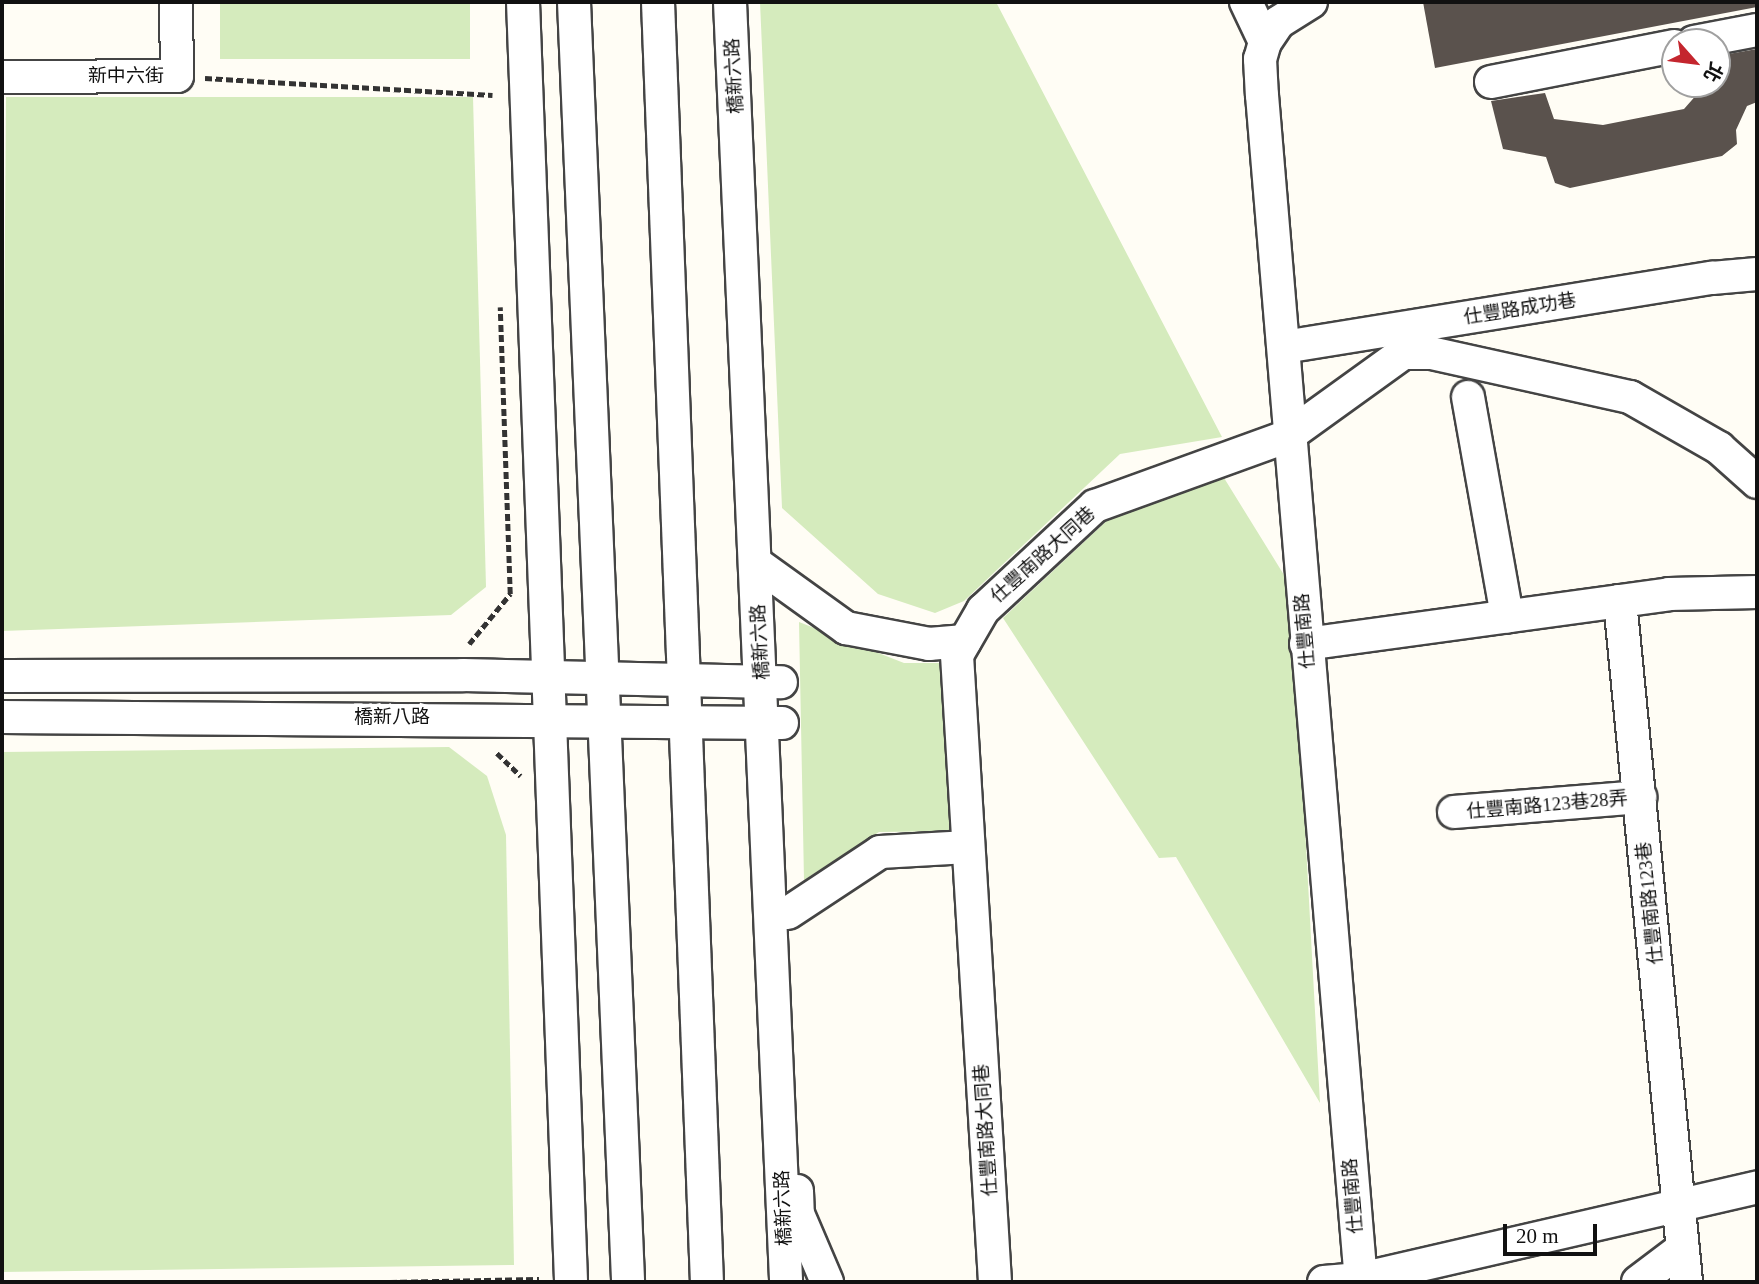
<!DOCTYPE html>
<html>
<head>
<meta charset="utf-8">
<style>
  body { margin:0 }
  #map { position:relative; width:1759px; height:1284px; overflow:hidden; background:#fffdf5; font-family:"Times New Roman","Noto Sans TC",serif }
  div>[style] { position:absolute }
  .green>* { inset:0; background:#d5ebbd; transform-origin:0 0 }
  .building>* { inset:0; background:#5a524d }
  .path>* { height:4.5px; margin-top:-2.25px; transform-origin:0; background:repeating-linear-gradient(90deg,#333 0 7px,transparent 0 10.5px) }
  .roads { filter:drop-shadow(2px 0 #444) drop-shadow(-2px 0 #444) drop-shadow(0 2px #444) drop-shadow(0 -2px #444) }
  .minor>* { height:32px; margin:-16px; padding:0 16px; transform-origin:16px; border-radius:16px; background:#fff }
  span { translate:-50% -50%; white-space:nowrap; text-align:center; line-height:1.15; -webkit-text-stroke:7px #fff; paint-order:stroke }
  .street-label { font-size:19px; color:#111 }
  .frame { position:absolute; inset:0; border:4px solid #111; pointer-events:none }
  .north { position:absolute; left:1661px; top:28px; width:70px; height:70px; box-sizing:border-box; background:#fff; border:2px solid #a0a0a0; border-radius:50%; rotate:118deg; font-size:19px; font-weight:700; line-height:28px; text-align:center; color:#111 }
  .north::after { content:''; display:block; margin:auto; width:24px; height:32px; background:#c4262e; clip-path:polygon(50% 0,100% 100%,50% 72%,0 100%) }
  .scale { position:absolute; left:1503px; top:1224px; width:94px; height:32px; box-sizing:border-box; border:4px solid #111; border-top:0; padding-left:9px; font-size:21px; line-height:24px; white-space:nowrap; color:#111; -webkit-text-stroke:5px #fff; paint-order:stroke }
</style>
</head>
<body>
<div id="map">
  <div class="green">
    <div style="left:220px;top:2px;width:250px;height:57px"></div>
    <div style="clip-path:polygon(760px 2px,996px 2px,1222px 437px,1120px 454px,964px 601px,935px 613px,878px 594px,782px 508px)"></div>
    <div style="clip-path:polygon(6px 97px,473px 97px,486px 587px,451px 615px,2px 631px)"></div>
    <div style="clip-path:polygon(1221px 473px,1292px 588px,1320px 1103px,1176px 857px,1159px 858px,1003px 618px,1113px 515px)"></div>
    <div style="clip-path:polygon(799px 622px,904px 663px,947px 663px,954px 831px,879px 832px,804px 880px)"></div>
    <div style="clip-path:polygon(449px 747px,487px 776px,506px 835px,514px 1265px,2px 1272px,2px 752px)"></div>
  </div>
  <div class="building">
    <div style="clip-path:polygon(1423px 2px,1757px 2px,1757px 7px,1435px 68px)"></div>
    <div style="clip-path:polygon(1757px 49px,1757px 102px,1747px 106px,1736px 130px,1737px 144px,1722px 156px,1570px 188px,1555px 183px,1546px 157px,1503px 149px,1491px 101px,1545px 93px,1554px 119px,1603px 125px,1684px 109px,1706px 84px,1717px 84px,1717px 56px)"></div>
  </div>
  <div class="path">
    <div style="left:205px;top:78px;width:288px;rotate:3.4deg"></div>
    <div style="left:469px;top:644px;width:65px;rotate:-50.6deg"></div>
    <div style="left:510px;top:594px;width:287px;rotate:-92deg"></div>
    <div style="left:497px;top:753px;width:33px;rotate:44deg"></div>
    <div style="left:390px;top:1282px;width:149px;rotate:-1.2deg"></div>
  </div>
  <div class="roads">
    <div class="minor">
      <div style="left:523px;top:2px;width:1281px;rotate:87.85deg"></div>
      <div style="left:574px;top:2px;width:1281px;rotate:87.58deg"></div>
      <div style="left:658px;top:2px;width:1281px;rotate:87.81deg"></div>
      <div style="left:730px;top:2px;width:1281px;rotate:87.49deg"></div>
      <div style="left:1246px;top:2px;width:44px;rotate:64.6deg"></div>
      <div style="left:1311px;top:2px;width:39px;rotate:148deg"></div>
      <div style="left:1278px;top:23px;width:23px;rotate:124deg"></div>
      <div style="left:1265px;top:42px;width:18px;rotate:106deg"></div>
      <div style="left:1260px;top:59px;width:36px;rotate:87deg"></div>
      <div style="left:1262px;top:95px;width:1191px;rotate:85.23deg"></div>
      <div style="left:1694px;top:42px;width:64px;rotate:-10.8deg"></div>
      <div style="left:2px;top:77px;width:175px;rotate:-0.3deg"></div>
      <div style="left:177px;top:76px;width:74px;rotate:-90.8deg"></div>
      <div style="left:1491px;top:82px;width:187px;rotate:-11.1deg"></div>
      <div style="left:1284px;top:347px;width:434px;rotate:-9.2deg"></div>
      <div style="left:1712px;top:278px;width:45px;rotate:-5.1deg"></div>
      <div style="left:1468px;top:397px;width:223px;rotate:79.9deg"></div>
      <div style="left:757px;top:564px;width:110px;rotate:35.7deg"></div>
      <div style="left:846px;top:628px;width:85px;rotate:10.9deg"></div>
      <div style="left:929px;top:644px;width:36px;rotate:-5deg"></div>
      <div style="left:1620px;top:601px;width:684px;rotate:84.46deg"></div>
      <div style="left:1306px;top:644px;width:366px;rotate:-7.8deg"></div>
      <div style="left:1669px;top:594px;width:88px;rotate:-1.3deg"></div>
      <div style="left:2px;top:676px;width:461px;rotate:-0.1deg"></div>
      <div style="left:463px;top:675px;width:318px;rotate:1.3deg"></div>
      <div style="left:2px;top:717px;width:780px;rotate:0.44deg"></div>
      <div style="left:1454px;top:812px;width:187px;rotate:-4.6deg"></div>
      <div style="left:788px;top:913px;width:110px;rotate:-33.5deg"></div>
      <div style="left:880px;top:852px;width:88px;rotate:-3.3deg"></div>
      <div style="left:797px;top:1191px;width:23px;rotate:88deg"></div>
      <div style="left:798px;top:1214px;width:74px;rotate:66.9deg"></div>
      <div style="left:995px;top:1282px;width:628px;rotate:-93.47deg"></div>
      <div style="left:957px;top:655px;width:52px;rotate:-60deg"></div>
      <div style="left:983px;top:610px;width:153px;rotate:-42.9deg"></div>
      <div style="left:1095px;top:506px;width:205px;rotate:-19.9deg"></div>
      <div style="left:1288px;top:436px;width:142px;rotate:-35.8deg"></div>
      <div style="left:1403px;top:353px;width:28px"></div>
      <div style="left:1431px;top:353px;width:204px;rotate:12.5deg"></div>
      <div style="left:1630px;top:397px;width:103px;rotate:29.8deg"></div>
      <div style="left:1719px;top:448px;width:51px;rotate:41.8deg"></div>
      <div style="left:1324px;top:1282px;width:36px;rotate:-5deg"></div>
      <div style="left:1360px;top:1279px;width:408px;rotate:-13deg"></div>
      <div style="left:1638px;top:1282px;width:56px;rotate:-37.1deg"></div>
    </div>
  </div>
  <div class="street-label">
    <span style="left:126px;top:76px">新中六街</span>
    <span style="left:734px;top:76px;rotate:-93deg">橋新六路</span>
    <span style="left:1520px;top:309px;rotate:-9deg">仕豐路成功巷</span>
    <span style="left:1043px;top:555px;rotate:-42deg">仕豐南路大同巷</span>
    <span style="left:1305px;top:631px;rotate:-95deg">仕豐南路</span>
    <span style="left:760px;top:642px;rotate:-93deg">橋新六路</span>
    <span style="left:392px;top:717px">橋新八路</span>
    <span style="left:1547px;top:805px;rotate:-5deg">仕豐南路123巷28弄</span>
    <span style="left:1650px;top:903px;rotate:-96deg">仕豐南路123巷</span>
    <span style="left:986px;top:1130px;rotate:-94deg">仕豐南路大同巷</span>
    <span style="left:1353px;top:1196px;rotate:-95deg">仕豐南路</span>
    <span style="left:783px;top:1208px;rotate:-92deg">橋新六路</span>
  </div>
  <div class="frame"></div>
  <div class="north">北</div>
  <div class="scale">20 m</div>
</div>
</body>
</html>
